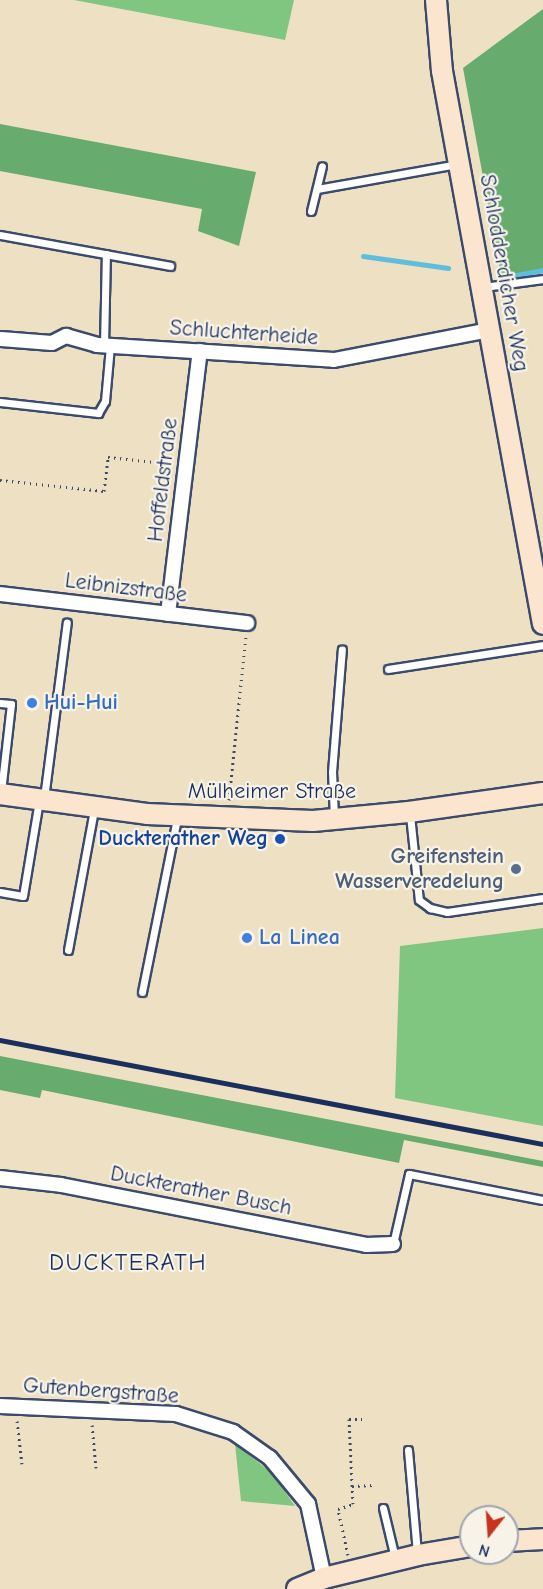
<!DOCTYPE html>
<html>
<head>
<meta charset="utf-8">
<style>
  body { margin:0 }
  #map { position:relative; width:543px; height:1589px; overflow:hidden; background:#eee1c3; font-family:"Comic Neue",sans-serif }
  div>[style] { position:absolute }
  .green>* { inset:0; background:#81c680 }
  .forest>* { inset:0; background:#68ab6e }
  .stream>* { height:5px; margin:-2.5px; padding:0 2.5px; transform-origin:2.5px; border-radius:2.5px; background:#60bdde }
  .path>* { height:3px; margin-top:-1.5px; transform-origin:0; background:repeating-linear-gradient(90deg,#3b4a6d 0 1.5px,transparent 0 6px) }
  .roads { filter:drop-shadow(2px 0 #3b4a6d) drop-shadow(-2px 0 #3b4a6d) drop-shadow(0 2px #3b4a6d) drop-shadow(0 -2px #3b4a6d) }
  .lane>* { height:7px; margin:-3.5px; padding:0 3.5px; transform-origin:3.5px; border-radius:3.5px; background:#fff }
  .street>* { height:14px; margin:-7px; padding:0 7px; transform-origin:7px; border-radius:7px; background:#fff }
  .secondary>* { height:20px; margin:-10px; padding:0 10px; transform-origin:10px; border-radius:10px; background:#fce5cf }
  .rail>* { height:4.5px; margin:-2.25px; padding:0 2.25px; transform-origin:2.25px; border-radius:2.25px; background:#1b2f5e }
  .dots>* { width:16px; height:16px; translate:-50% -50%; box-sizing:border-box; border:3px solid #f7f3e8; border-radius:50% }
  span { translate:-50% -50%; white-space:nowrap; text-align:center; line-height:1.15; -webkit-text-stroke:4.5px #f7f3e8; paint-order:stroke }
  .street-label { font-size:22px; color:#1b2f5e }
  .shop-label { font-size:22px; color:#366cbe; font-weight:700 }
  .left { translate:0 -50%; text-align:left }
  .transit-label { font-size:22px; color:#164399; font-weight:700 }
  .right { translate:-100% -50%; text-align:right }
  .service-label { font-size:22px; color:#4e5e75; font-weight:700 }
  .neighbourhood-label { font-size:24px; color:#1b2f5e; letter-spacing:1.5px }
  .north { position:absolute; left:459px; top:1505px; width:60px; height:60px; box-sizing:border-box; background:#f7f3e8; border:2px solid #9fa5b1; border-radius:50%; rotate:197deg; font-size:16px; font-weight:700; line-height:24px; text-align:center; color:#1b2f5e }
  .north::after { content:''; display:block; margin:auto; width:21px; height:27px; background:#c8321e; clip-path:polygon(50% 0,100% 100%,50% 72%,0 100%) }
</style>
</head>
<body>
<div id="map">
  <div class="green">
    <div style="clip-path:polygon(74px 0,294px 0,285px 40px)"></div>
    <div style="clip-path:polygon(543px 928px,543px 1126px,395px 1098px,400px 946px)"></div>
    <div style="clip-path:polygon(235px 1444px,272px 1473px,295px 1506px,241px 1501px)"></div>
  </div>
  <div class="forest">
    <div style="clip-path:polygon(543px 9px,543px 273px,501px 275px,463px 68px)"></div>
    <div style="clip-path:polygon(0 124px,256px 172px,239px 246px,198px 231px,202px 209px,0 171px)"></div>
    <div style="clip-path:polygon(0 1056px,543px 1161px,543px 1167px,404px 1140px,399px 1163px,42px 1090px,40px 1098px,0 1090px)"></div>
  </div>
  <div class="stream">
    <div style="left:363px;top:256px;width:86px;rotate:8deg"></div>
    <div style="left:507px;top:277px;width:37px;rotate:-11deg"></div>
  </div>
  <div class="path">
    <div style="left:0;top:480px;width:105px;rotate:6deg"></div>
    <div style="left:104px;top:491px;width:34px;rotate:-83deg"></div>
    <div style="left:108px;top:457px;width:65px;rotate:6.1deg"></div>
    <div style="left:229px;top:800px;width:165px;rotate:-84.1deg"></div>
    <div style="left:17px;top:1421px;width:43px;rotate:83.4deg"></div>
    <div style="left:92px;top:1425px;width:43px;rotate:84.7deg"></div>
    <div style="left:352px;top:1486px;width:21px;rotate:-3deg"></div>
    <div style="left:348px;top:1555px;width:47px;rotate:-102.3deg"></div>
    <div style="left:338px;top:1509px;width:16px;rotate:-18deg"></div>
    <div style="left:353px;top:1504px;width:85px;rotate:-92.7deg"></div>
    <div style="left:349px;top:1419px;width:17px"></div>
  </div>
  <div class="roads">
    <div class="lane">
      <div style="left:317px;top:189px;width:142px;rotate:-10.1deg"></div>
      <div style="left:311px;top:211px;width:46px;rotate:-76.3deg"></div>
      <div style="left:0;top:235px;width:173px;rotate:10.3deg"></div>
      <div style="left:483px;top:287px;width:61px;rotate:-7.6deg"></div>
      <div style="left:104px;top:346px;width:92px;rotate:-88.8deg"></div>
      <div style="left:0;top:402px;width:99px;rotate:6.4deg"></div>
      <div style="left:98px;top:413px;width:14px;rotate:-60deg"></div>
      <div style="left:105px;top:401px;width:55px;rotate:-84.8deg"></div>
      <div style="left:388px;top:669px;width:157px;rotate:-8.8deg"></div>
      <div style="left:0;top:703px;width:11px;rotate:5deg"></div>
      <div style="left:11px;top:704px;width:89px;rotate:96.5deg"></div>
      <div style="left:44px;top:798px;width:177px;rotate:-82.6deg"></div>
      <div style="left:410px;top:815px;width:85px;rotate:84deg"></div>
      <div style="left:419px;top:900px;width:14px;rotate:36deg"></div>
      <div style="left:430px;top:908px;width:17px;rotate:13deg"></div>
      <div style="left:447px;top:912px;width:97px;rotate:-8.3deg"></div>
      <div style="left:334px;top:817px;width:45px;rotate:-92.5deg"></div>
      <div style="left:332px;top:772px;width:123px;rotate:-85.4deg"></div>
      <div style="left:0;top:892px;width:23px;rotate:10deg"></div>
      <div style="left:23px;top:896px;width:97px;rotate:-80.5deg"></div>
      <div style="left:68px;top:950px;width:142px;rotate:-79.5deg"></div>
      <div style="left:142px;top:992px;width:177px;rotate:-78.6deg"></div>
      <div style="left:393px;top:1244px;width:72px;rotate:-77.1deg"></div>
      <div style="left:409px;top:1174px;width:136px;rotate:11deg"></div>
      <div style="left:408px;top:1450px;width:103px;rotate:85deg"></div>
      <div style="left:383px;top:1508px;width:51px;rotate:76.5deg"></div>
    </div>
    <div class="street">
      <div style="left:1px;top:339px;width:51px;rotate:4.5deg"></div>
      <div style="left:52px;top:343px;width:16px;rotate:-27deg"></div>
      <div style="left:66px;top:336px;width:32px;rotate:16deg"></div>
      <div style="left:97px;top:345px;width:237px;rotate:3.6deg"></div>
      <div style="left:334px;top:360px;width:159px;rotate:-10.9deg"></div>
      <div style="left:0;top:594px;width:249px;rotate:6.7deg"></div>
      <div style="left:168px;top:614px;width:265px;rotate:-83.1deg"></div>
      <div style="left:0;top:1178px;width:61px;rotate:6.5deg"></div>
      <div style="left:61px;top:1185px;width:311px;rotate:11.1deg"></div>
      <div style="left:366px;top:1245px;width:27px;rotate:-2deg"></div>
      <div style="left:0;top:1406px;width:176px;rotate:2.6deg"></div>
      <div style="left:176px;top:1414px;width:60px;rotate:17.5deg"></div>
      <div style="left:233px;top:1432px;width:45px;rotate:35.1deg"></div>
      <div style="left:270px;top:1458px;width:60px;rotate:50.4deg"></div>
      <div style="left:308px;top:1504px;width:76px;rotate:77.8deg"></div>
    </div>
    <div class="secondary">
      <div style="left:436px;top:0;width:71px;rotate:85.2deg"></div>
      <div style="left:442px;top:71px;width:562px;rotate:79.65deg"></div>
      <div style="left:0;top:794px;width:148px;rotate:7.7deg"></div>
      <div style="left:147px;top:814px;width:166px;rotate:2.4deg"></div>
      <div style="left:313px;top:821px;width:96px;rotate:-5.4deg"></div>
      <div style="left:409px;top:812px;width:135px;rotate:-8.1deg"></div>
      <div style="left:507px;top:1541px;width:36px;rotate:-3deg"></div>
      <div style="left:297px;top:1589px;width:29px;rotate:-22deg"></div>
      <div style="left:324px;top:1578px;width:97px;rotate:-13.7deg"></div>
      <div style="left:418px;top:1555px;width:54px;rotate:-9.6deg"></div>
    </div>
  </div>
  <div class="rail">
    <div style="left:0;top:1040px;width:553px;rotate:10.84deg"></div>
  </div>
  <div class="dots">
    <div style="left:32px;top:703px;background:#3f7fe0"></div>
    <div style="left:280px;top:839px;background:#1a4fb4"></div>
    <div style="left:516px;top:869px;background:#5c6f8a"></div>
    <div style="left:247px;top:938px;background:#3f7fe0"></div>
  </div>
  <div class="street-label">
    <span style="left:504px;top:273px;rotate:80deg">Schlodderdicher Weg</span>
    <span style="left:244px;top:333px;rotate:4deg">Schluchterheide</span>
    <span style="left:163px;top:480px;rotate:-83deg">Hoffeldstraße</span>
    <span style="left:126px;top:588px;rotate:7deg">Leibnizstraße</span>
    <span style="left:272px;top:792px">Mülheimer Straße</span>
    <span style="left:201px;top:1191px;rotate:11deg">Duckterather Busch</span>
    <span style="left:101px;top:1391px;rotate:4deg">Gutenbergstraße</span>
  </div>
  <div class="shop-label">
    <span class="left" style="left:44px;top:703px">Hui-Hui</span>
    <span class="left" style="left:259px;top:938px">La Linea</span>
  </div>
  <div class="transit-label">
    <span class="right" style="left:268px;top:839px">Duckterather Weg</span>
  </div>
  <div class="service-label">
    <span class="right" style="left:504px;top:869px">Greifenstein<br>Wasserveredelung</span>
  </div>
  <div class="neighbourhood-label">
    <span style="left:128px;top:1263px">DUCKTERATH</span>
  </div>
  <div class="north">N</div>
</div>
</body>
</html>
